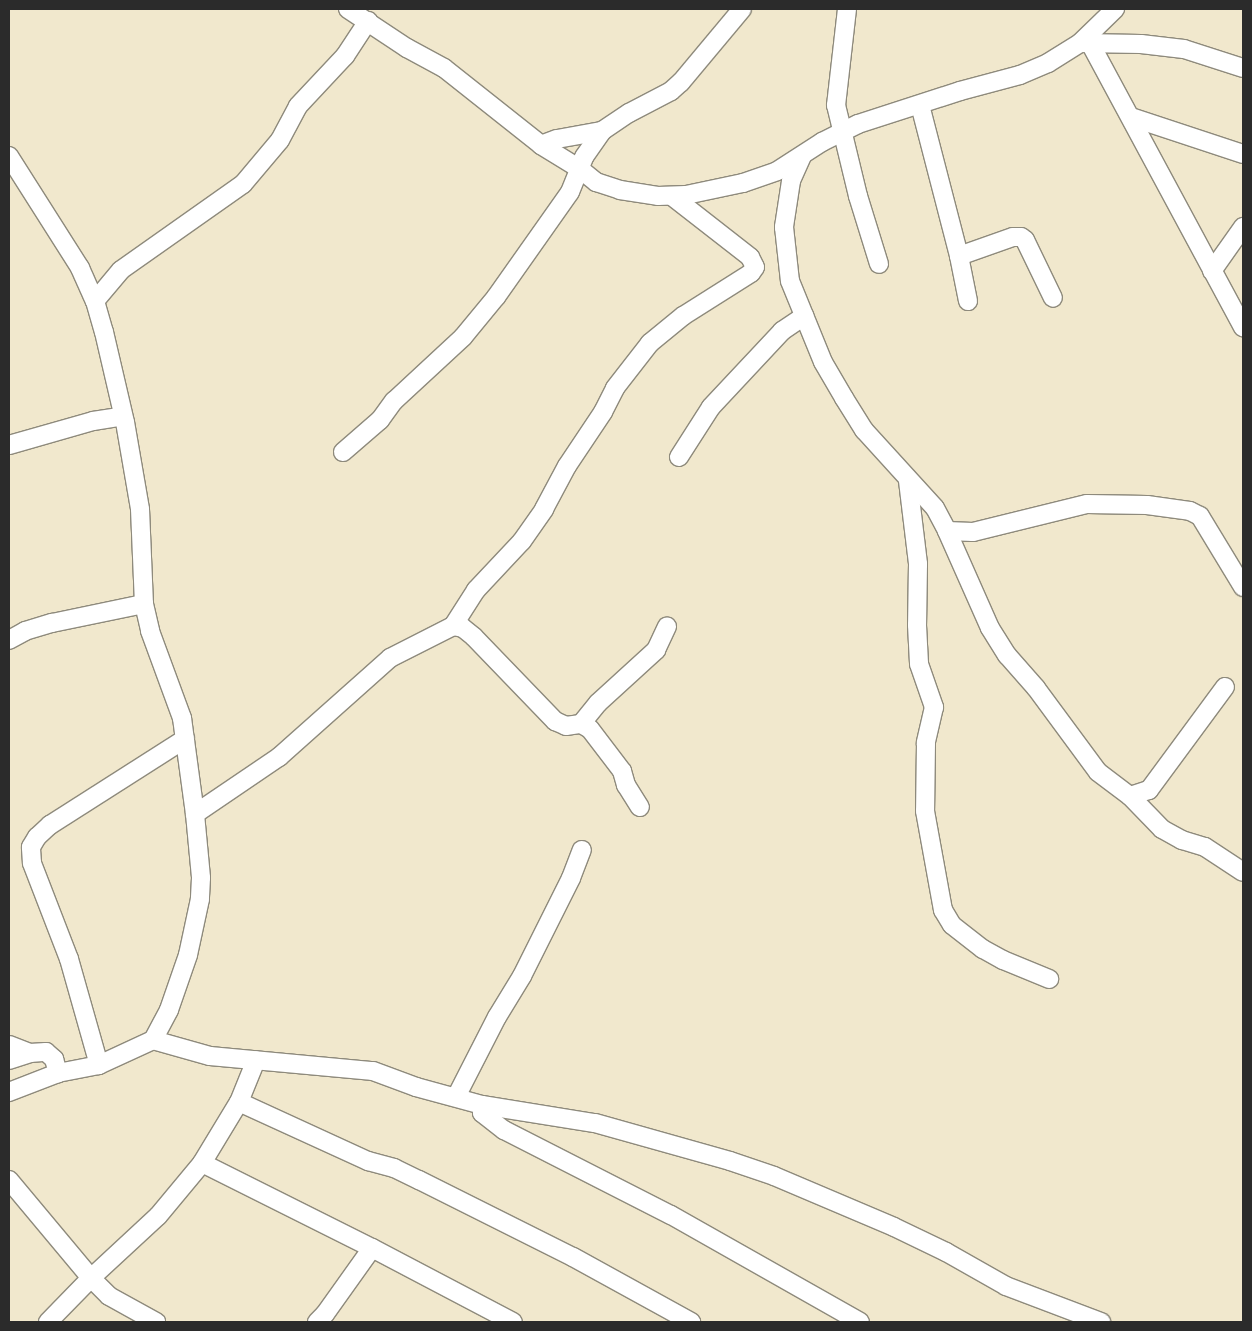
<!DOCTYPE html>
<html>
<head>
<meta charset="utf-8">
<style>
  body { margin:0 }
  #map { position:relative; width:1252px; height:1331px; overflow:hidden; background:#f1e8cd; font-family:Sriracha,sans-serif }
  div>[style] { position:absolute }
  .roads { filter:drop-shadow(1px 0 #8e8a7c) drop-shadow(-1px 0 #8e8a7c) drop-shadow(0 1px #8e8a7c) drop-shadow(0 -1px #8e8a7c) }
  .street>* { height:18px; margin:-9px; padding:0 9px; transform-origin:9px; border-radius:9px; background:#fff }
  span { translate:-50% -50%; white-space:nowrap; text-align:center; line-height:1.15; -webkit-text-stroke:5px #fcf5e5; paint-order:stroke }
  .frame { position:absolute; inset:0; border:10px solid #2b2b2b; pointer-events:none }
</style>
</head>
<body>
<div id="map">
  <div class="roads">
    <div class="street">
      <div style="left:348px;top:9px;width:71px;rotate:33.5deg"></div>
      <div style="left:407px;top:48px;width:42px;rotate:28.4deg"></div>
      <div style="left:444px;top:68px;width:124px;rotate:38.4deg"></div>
      <div style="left:541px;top:145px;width:46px;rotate:31.6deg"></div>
      <div style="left:580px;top:169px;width:21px;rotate:39deg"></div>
      <div style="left:596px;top:182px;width:25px;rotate:18deg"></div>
      <div style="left:620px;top:190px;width:38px;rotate:9deg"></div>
      <div style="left:658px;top:196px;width:28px;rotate:-2deg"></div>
      <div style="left:686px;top:195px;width:58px;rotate:-11.9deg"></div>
      <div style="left:743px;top:183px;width:36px;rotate:-19deg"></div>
      <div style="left:777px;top:171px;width:54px;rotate:-32.8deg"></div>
      <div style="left:822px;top:142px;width:40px;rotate:-26.6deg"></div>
      <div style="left:858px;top:124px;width:107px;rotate:-17.9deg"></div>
      <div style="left:960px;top:91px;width:62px;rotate:-14.9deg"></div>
      <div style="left:1020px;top:75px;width:30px;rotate:-23deg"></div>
      <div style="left:1048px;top:63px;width:38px;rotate:-32deg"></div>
      <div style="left:1080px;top:43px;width:49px;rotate:-44.2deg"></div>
      <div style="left:847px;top:9px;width:97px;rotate:96.5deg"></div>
      <div style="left:836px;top:105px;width:94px;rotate:76.4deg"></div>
      <div style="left:858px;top:196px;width:71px;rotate:72.8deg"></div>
      <div style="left:1081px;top:43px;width:60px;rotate:1deg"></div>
      <div style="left:1141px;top:44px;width:43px;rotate:6.6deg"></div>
      <div style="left:1184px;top:49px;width:62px;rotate:17.9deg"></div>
      <div style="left:1090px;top:43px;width:323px;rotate:61.7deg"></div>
      <div style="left:920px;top:105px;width:156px;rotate:75.5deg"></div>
      <div style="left:959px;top:256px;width:46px;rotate:78.7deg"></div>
      <div style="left:1131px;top:117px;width:118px;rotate:18.3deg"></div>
      <div style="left:541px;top:145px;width:17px;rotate:-21deg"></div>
      <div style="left:557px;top:139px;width:46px;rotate:-10.1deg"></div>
      <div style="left:602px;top:131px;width:32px;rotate:-34deg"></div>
      <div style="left:629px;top:113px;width:47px;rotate:-27.6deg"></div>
      <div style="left:671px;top:91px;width:13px;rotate:-42deg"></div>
      <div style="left:681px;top:82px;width:95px;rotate:-50.1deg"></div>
      <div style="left:9px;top:156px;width:133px;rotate:57.6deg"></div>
      <div style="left:80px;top:268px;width:36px;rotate:66deg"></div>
      <div style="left:95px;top:301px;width:32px;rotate:74deg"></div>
      <div style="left:104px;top:332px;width:92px;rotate:76.9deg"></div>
      <div style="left:125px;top:422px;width:88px;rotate:80.2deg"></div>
      <div style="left:140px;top:509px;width:95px;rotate:87.6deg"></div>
      <div style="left:144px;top:604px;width:28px;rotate:77deg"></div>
      <div style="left:150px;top:631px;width:93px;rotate:69.8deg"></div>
      <div style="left:182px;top:718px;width:97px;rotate:82.3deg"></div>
      <div style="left:195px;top:814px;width:64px;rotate:84.6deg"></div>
      <div style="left:201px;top:878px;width:21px;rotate:93deg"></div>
      <div style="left:200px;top:899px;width:57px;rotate:102.1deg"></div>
      <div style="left:188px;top:955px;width:58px;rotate:109.1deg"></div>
      <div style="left:169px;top:1010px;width:34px;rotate:118deg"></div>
      <div style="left:153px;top:1040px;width:60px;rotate:155.2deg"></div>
      <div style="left:99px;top:1065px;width:42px;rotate:169deg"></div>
      <div style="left:58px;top:1073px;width:53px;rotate:158.8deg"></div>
      <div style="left:802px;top:156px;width:27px;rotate:114deg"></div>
      <div style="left:791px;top:181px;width:47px;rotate:98.7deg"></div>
      <div style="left:784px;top:227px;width:54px;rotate:83.7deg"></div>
      <div style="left:790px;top:281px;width:87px;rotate:67.8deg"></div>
      <div style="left:823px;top:362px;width:42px;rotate:59.7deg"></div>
      <div style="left:844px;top:398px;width:38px;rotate:58deg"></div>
      <div style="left:864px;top:430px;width:105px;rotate:47.7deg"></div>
      <div style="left:935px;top:508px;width:26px;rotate:62deg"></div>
      <div style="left:947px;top:531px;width:106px;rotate:66.1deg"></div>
      <div style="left:990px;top:628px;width:32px;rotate:58deg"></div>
      <div style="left:1007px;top:655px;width:44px;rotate:48.7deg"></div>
      <div style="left:1036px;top:688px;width:104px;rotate:53.6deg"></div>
      <div style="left:1098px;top:772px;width:40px;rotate:37deg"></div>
      <div style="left:1130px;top:796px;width:46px;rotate:45.9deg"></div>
      <div style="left:1162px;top:829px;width:23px;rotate:29deg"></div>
      <div style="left:1182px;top:840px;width:24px;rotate:17deg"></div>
      <div style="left:1205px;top:847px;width:45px;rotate:33.3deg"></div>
      <div style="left:959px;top:256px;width:57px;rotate:-19.4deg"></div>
      <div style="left:1013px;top:237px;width:8px"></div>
      <div style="left:1021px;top:237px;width:5px;rotate:37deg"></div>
      <div style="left:1025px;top:240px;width:64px;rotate:64.2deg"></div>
      <div style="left:1212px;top:271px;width:54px;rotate:-54.8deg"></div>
      <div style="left:95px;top:301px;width:40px;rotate:-50deg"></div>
      <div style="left:121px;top:270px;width:149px;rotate:-35.2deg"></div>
      <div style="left:243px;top:184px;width:57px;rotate:-49.9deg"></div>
      <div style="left:280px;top:140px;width:38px;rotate:-62deg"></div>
      <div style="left:298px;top:106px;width:69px;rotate:-46.8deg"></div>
      <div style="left:345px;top:56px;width:42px;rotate:-56.7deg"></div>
      <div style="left:9px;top:445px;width:87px;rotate:-15.9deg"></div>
      <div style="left:93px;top:421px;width:30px;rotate:-9deg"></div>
      <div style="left:343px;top:452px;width:49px;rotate:-40.9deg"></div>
      <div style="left:380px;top:420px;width:24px;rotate:-54deg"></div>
      <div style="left:394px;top:401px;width:94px;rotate:-42.8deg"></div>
      <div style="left:463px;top:337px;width:52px;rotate:-50.5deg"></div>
      <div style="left:496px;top:297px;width:128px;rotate:-54.8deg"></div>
      <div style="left:570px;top:192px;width:38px;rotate:-68deg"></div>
      <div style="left:584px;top:157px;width:32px;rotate:-55deg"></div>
      <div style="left:679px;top:457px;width:59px;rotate:-57.4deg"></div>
      <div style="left:711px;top:407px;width:104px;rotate:-46.9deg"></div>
      <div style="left:782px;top:331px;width:27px;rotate:-34deg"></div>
      <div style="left:908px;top:481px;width:84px;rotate:83.1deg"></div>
      <div style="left:918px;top:564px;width:61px;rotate:90.9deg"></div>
      <div style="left:917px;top:625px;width:39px;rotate:87deg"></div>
      <div style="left:919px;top:664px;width:46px;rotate:70.8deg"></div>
      <div style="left:934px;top:707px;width:37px;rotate:103deg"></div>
      <div style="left:926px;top:743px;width:68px;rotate:90.8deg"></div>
      <div style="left:925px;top:811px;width:101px;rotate:79.7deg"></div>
      <div style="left:943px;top:910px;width:17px;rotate:59deg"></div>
      <div style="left:952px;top:925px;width:39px;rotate:38deg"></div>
      <div style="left:983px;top:949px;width:23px;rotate:29deg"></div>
      <div style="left:1003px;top:960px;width:50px;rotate:22.4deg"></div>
      <div style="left:947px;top:531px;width:26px;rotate:2deg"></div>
      <div style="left:973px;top:532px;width:117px;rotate:-13.8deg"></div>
      <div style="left:1087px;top:504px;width:60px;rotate:1deg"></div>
      <div style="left:1147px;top:505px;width:43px;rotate:7.9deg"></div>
      <div style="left:1190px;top:511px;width:11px;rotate:27deg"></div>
      <div style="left:1200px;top:516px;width:83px;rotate:58.8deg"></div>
      <div style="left:453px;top:626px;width:10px;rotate:11deg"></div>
      <div style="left:463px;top:628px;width:14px;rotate:39deg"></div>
      <div style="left:474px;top:637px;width:117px;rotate:46deg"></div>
      <div style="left:555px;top:721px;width:12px;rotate:24deg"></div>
      <div style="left:566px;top:726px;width:15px;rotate:-8deg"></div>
      <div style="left:581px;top:724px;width:10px;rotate:29deg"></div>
      <div style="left:590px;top:729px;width:53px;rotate:52.7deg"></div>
      <div style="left:622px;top:771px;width:15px;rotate:74deg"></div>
      <div style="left:626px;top:785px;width:26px;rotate:58deg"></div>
      <div style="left:9px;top:640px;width:18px;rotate:-29deg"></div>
      <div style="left:25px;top:631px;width:28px;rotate:-17deg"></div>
      <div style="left:52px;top:623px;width:94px;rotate:-11.7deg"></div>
      <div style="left:581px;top:724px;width:27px;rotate:-51deg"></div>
      <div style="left:598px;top:703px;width:79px;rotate:-42.4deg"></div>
      <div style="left:656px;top:650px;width:26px;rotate:-65deg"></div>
      <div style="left:1130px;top:796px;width:20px;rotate:-18deg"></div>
      <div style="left:1149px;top:790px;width:128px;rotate:-53.6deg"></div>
      <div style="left:195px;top:814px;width:102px;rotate:-34.2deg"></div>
      <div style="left:279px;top:757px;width:149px;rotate:-41.7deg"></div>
      <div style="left:390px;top:658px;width:71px;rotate:-26.9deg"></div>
      <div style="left:453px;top:626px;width:43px;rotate:-57.4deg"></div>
      <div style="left:476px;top:590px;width:67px;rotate:-46.8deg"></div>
      <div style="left:522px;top:541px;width:39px;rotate:-55deg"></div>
      <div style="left:544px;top:509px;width:49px;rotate:-61.9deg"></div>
      <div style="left:567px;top:466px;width:65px;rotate:-56.3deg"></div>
      <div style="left:603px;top:412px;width:27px;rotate:-63deg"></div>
      <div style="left:615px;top:388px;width:57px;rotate:-52.1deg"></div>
      <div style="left:650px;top:343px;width:43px;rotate:-39.3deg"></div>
      <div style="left:683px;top:316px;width:80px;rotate:-32.3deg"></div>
      <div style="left:751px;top:273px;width:7px;rotate:-56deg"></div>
      <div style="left:755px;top:267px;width:11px;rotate:-117deg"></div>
      <div style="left:750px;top:257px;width:99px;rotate:-142deg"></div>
      <div style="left:153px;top:1040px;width:59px;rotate:15.7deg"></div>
      <div style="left:210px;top:1056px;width:164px;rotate:5.3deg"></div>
      <div style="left:373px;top:1071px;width:46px;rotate:20.4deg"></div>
      <div style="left:416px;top:1087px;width:68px;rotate:15.3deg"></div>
      <div style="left:482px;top:1105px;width:114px;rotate:9.1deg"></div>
      <div style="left:595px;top:1123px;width:140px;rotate:15.7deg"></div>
      <div style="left:730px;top:1161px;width:46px;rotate:18.8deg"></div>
      <div style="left:774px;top:1176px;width:130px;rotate:23deg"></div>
      <div style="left:894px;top:1227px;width:58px;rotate:25.7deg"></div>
      <div style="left:946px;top:1252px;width:69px;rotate:29.5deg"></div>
      <div style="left:1006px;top:1286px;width:102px;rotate:20.8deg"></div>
      <div style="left:9px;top:1045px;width:22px;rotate:21deg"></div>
      <div style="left:9px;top:1060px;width:22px;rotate:-18deg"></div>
      <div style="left:30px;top:1053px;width:16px;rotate:-4deg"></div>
      <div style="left:46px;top:1052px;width:11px;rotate:41deg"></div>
      <div style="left:54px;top:1059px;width:15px;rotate:74deg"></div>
      <div style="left:99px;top:1065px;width:110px;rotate:-105.8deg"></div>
      <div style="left:69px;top:959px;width:103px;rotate:-111.1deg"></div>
      <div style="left:32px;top:863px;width:16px;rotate:-94deg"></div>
      <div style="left:31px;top:847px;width:12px;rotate:-59deg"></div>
      <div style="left:37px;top:837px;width:18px;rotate:-43deg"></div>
      <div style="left:50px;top:825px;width:160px;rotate:-32.5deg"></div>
      <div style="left:456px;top:1097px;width:90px;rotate:-62.9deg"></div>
      <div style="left:497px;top:1017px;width:48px;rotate:-58.6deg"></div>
      <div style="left:522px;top:976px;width:110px;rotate:-63.4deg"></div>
      <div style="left:571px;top:878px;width:30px;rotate:-69deg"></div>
      <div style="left:239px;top:1102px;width:142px;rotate:24.6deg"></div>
      <div style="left:368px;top:1161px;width:27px;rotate:15deg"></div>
      <div style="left:394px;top:1168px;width:28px;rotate:26deg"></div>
      <div style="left:419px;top:1180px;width:172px;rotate:26.6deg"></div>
      <div style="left:573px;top:1257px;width:135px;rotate:28.8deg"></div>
      <div style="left:482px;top:1105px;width:8px;rotate:90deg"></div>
      <div style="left:482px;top:1113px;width:28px;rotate:38deg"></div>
      <div style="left:504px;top:1130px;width:187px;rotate:27deg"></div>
      <div style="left:671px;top:1215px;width:217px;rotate:29.5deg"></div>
      <div style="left:202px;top:1163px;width:190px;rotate:26.6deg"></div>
      <div style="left:372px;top:1248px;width:159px;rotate:27.7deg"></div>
      <div style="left:9px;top:1180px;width:128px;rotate:50.1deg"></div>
      <div style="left:91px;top:1278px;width:25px;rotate:45deg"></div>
      <div style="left:109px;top:1296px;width:54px;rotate:29deg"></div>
      <div style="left:48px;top:1322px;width:62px;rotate:-45.7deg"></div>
      <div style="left:91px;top:1278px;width:91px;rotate:-42.8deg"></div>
      <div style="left:158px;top:1216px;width:69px;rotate:-50.3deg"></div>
      <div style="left:202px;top:1163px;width:71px;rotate:-58.8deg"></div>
      <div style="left:239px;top:1102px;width:45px;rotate:-68deg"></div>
      <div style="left:317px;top:1322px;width:11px;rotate:-45deg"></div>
      <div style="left:325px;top:1314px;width:81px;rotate:-54.5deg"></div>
    </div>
  </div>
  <div class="frame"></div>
</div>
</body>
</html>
